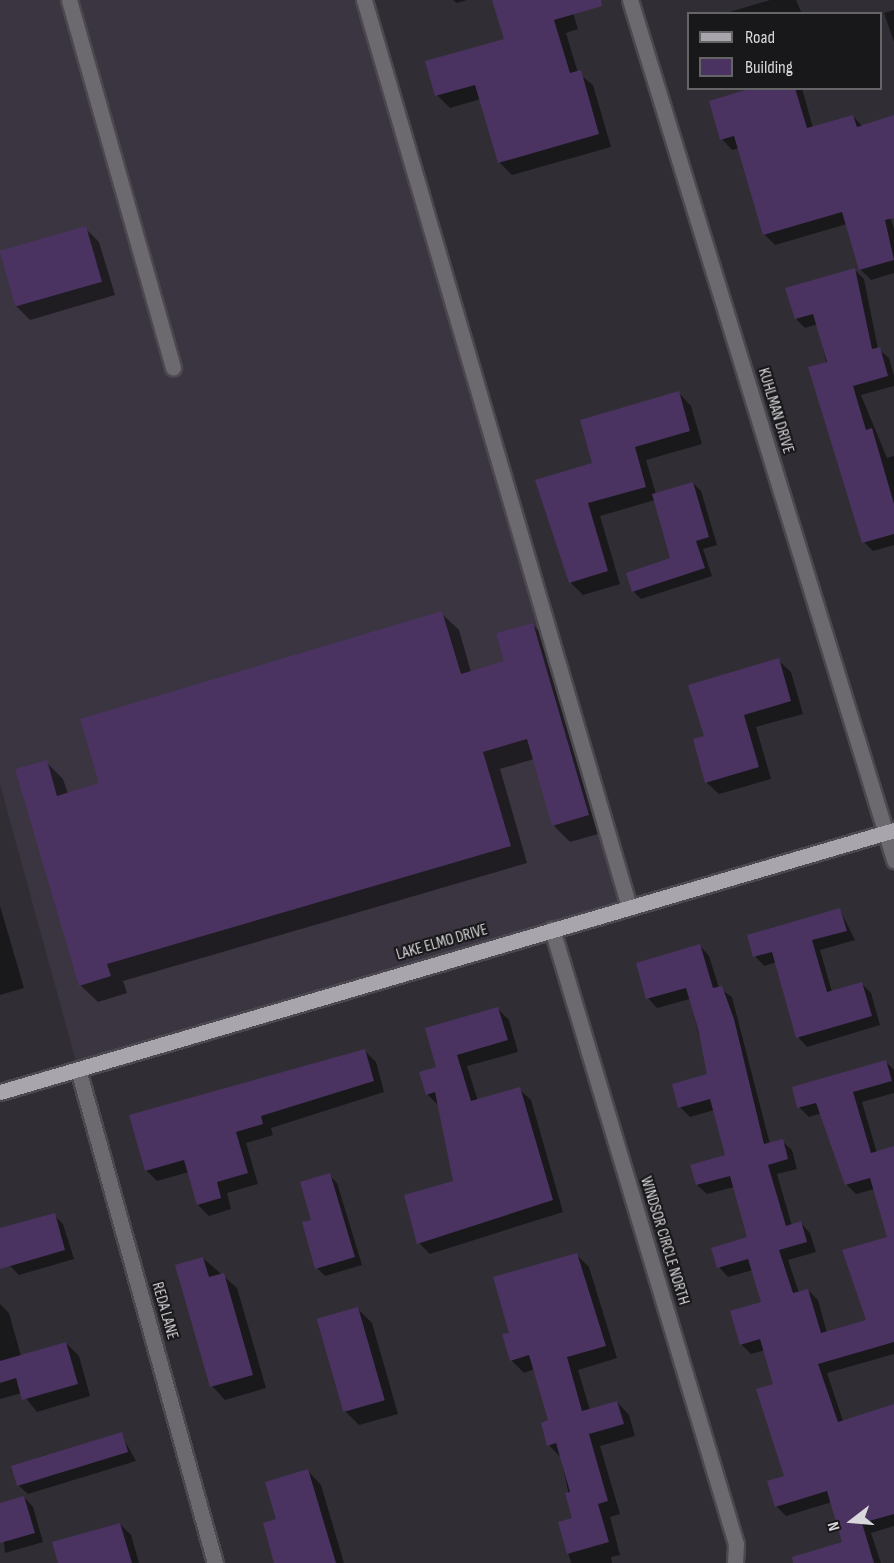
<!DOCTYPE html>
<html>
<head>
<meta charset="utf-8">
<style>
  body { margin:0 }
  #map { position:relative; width:894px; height:1563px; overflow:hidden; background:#302e34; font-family:"Sofia Sans Condensed",sans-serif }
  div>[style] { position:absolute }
  .built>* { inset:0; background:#3b3541 }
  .shadow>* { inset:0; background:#0007 }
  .building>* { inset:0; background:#4a3361; transform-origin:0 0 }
  .roads { filter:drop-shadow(2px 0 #4b494f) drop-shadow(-2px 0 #4b494f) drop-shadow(0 2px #4b494f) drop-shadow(0 -2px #4b494f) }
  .minor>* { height:15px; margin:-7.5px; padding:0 7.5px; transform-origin:7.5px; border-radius:7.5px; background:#6c6a6e }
  .major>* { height:15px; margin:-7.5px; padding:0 7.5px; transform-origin:7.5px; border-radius:7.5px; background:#a8a5ac }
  span { translate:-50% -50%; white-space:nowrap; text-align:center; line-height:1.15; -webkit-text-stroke:4.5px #181719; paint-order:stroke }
  .street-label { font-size:16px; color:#d9d7db }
  .legend { position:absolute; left:687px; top:12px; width:195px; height:78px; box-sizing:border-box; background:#181719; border:2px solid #656467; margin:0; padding:8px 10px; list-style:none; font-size:18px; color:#d9d7db }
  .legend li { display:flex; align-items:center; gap:12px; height:30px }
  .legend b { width:30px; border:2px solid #656467 }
  .north { position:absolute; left:822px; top:1491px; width:60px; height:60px; -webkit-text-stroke:4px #181719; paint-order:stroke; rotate:254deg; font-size:16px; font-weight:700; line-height:24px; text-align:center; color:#d9d7db }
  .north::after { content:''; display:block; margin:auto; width:21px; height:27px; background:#d9d7db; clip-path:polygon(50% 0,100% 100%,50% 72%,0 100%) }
</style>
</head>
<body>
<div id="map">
  <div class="built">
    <div style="clip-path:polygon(0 0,362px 0,629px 907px,78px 1069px,0 784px)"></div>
  </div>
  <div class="shadow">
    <div style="clip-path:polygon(453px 0,467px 0,457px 3px)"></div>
    <div style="clip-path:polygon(494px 0,569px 0,578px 29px,566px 33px,578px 73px,593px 85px,611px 147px,512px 175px,499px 162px,481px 99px,450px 108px,437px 95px,506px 40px)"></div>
    <div style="clip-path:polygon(770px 0,796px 0,802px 14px,723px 14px)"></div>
    <div style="clip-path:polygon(894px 10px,894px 42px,884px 13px)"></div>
    <div style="clip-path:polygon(757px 88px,802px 88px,813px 128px,853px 116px,863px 127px,894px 229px,894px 273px,871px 280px,860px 269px,847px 224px,775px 245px,764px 234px,739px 148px,732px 150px,722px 139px)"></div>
    <div style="clip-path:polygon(85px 228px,99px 242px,115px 295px,30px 320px,16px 306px)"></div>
    <div style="clip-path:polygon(854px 269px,864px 279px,878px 349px,889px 358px,894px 376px,894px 386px,861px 395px,887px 458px,894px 456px,894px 545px,873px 551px,864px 542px,818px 324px,805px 328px,796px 319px)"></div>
    <div style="clip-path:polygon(679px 393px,691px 406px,702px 444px,646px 460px,656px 494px,693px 483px,701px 491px,717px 545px,703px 549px,712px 576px,641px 599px,633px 591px,672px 559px,655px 500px,600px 516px,620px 584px,583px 595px,570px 582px,594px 464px)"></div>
    <div style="clip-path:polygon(441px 613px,459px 630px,471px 672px,506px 662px,532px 624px,549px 641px,605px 832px,570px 842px,553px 825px,534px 759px,500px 769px,527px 863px,123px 981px,127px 993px,98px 1002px,80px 985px,46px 762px,63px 779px,68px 794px,101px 784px)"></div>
    <div style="clip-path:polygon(778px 660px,791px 672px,803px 714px,756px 727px,771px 779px,719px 794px,706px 782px,706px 737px)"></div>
    <div style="clip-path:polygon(0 906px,24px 988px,0 995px)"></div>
    <div style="clip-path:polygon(840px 910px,855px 940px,820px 950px,832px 992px,862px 984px,871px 993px,880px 1025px,807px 1047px,798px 1037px,777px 962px,764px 966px,755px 956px)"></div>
    <div style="clip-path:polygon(700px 946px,709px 956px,719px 988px,732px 997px,770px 1144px,782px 1141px,792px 1150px,797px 1169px,777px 1174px,792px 1226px,801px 1223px,810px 1233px,816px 1252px,788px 1260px,799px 1293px,808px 1290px,818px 1300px,827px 1333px,868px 1321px,889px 1238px,875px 1189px,856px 1194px,846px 1184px,822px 1113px,809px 1117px,799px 1107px,886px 1062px,894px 1070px,894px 1093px,862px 1102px,877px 1153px,894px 1148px,894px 1354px,827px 1373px,843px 1421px,894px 1406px,894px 1526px,871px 1533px,881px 1563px,798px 1563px,844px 1544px,832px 1502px,786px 1516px,776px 1506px,786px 1477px,775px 1385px,765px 1350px,751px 1354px,741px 1344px,763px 1303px,753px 1270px,728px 1277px,719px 1267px,749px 1238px,734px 1187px,707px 1194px,697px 1185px,727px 1156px,714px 1110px,690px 1117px,680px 1107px,709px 1075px,690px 999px,657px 1008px,648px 998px)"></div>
    <div style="clip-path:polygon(498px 1009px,509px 1020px,518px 1052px,467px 1066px,478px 1101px,519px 1089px,531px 1100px,563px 1212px,430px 1254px,419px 1243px,455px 1182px,439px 1106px,427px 1094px,438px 1068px)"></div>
    <div style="clip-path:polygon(365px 1051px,376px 1062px,384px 1092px,271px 1128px,273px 1135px,246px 1143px,258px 1184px,227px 1193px,231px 1209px,209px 1216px,198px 1205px,189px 1172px,157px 1181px,146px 1170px)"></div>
    <div style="clip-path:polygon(329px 1175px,337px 1183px,362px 1265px,325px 1276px,317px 1268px,313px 1221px)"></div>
    <div style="clip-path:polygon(54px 1215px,63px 1224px,74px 1259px,19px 1275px,10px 1266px,0 1230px)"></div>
    <div style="clip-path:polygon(576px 1254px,589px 1267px,617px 1358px,578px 1370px,590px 1410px,617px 1402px,629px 1415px,635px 1436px,600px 1446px,620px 1514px,610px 1517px,620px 1555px,611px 1557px,612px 1563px,571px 1563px,560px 1523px,574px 1519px,561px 1458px,549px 1445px,550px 1421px,535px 1369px,524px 1373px,511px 1360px,511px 1334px)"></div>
    <div style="clip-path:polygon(203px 1258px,237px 1288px,266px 1388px,225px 1400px,212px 1386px)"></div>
    <div style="clip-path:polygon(0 1304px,9px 1313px,21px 1356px,66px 1343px,79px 1356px,90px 1396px,37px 1412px,22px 1393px,0 1399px)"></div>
    <div style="clip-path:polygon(358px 1309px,372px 1323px,398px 1414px,359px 1425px,345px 1411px)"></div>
    <div style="clip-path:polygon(121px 1434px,136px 1461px,28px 1494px,18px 1485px,13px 1467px)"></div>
    <div style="clip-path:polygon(308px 1471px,321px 1485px,344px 1563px,276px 1563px,278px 1520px)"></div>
    <div style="clip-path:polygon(24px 1497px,33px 1507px,43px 1542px,5px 1553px,0 1504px)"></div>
    <div style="clip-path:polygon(120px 1524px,131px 1535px,139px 1563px,59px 1563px)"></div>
  </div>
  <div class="building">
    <div style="clip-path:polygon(492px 0,601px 0,602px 6px,554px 20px,570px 73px,581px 70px,599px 134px,498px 163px,475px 85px,435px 96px,425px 61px,504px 39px)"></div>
    <div style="clip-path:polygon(752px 88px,795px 88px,807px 128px,853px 115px,857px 127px,894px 115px,894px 218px,885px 220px,894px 260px,859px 270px,842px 212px,763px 235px,734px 136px,720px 140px,709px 101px)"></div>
    <div style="left:86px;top:226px;width:58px;height:90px;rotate:74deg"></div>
    <div style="clip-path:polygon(855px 268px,872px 349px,880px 347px,888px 376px,853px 386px,866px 430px,872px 428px,894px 504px,894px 534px,862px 543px,808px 367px,827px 362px,813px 314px,795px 319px,785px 288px)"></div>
    <div style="clip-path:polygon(679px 391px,690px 431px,635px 447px,646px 487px,588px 503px,608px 571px,569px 583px,535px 480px,592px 463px,580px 420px)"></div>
    <div style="clip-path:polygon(693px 482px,709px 537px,696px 541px,705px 568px,632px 592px,626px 573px,670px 558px,652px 494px)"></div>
    <div style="clip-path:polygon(442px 611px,461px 674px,504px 661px,496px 633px,533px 623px,589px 815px,552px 826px,527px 739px,483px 752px,511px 846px,107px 964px,111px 976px,79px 986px,15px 769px,47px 760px,57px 796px,99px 783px,80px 719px)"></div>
    <div style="clip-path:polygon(779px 658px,791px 701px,744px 715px,759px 767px,705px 783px,693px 739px,704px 736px,688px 685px)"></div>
    <div style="clip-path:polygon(840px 908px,847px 931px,812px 940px,827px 992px,862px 982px,872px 1016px,796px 1038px,772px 952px,753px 957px,747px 935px)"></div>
    <div style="clip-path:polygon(700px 944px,713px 988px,722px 986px,734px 1019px,764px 1144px,783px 1139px,788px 1159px,768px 1165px,786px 1226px,801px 1221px,807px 1242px,779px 1250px,793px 1293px,808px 1289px,821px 1333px,866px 1320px,842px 1250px,887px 1237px,870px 1178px,845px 1185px,816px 1103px,797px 1108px,792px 1087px,886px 1060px,892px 1081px,853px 1092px,871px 1153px,894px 1146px,894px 1342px,818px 1364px,838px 1422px,894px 1404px,894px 1514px,862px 1523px,874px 1563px,793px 1563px,792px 1557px,842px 1542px,827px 1491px,775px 1507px,767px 1481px,784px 1476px,756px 1389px,773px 1384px,760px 1339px,740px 1345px,730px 1311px,761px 1302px,748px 1259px,717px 1268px,711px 1248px,747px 1237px,730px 1176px,696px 1185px,690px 1165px,725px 1155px,710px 1099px,678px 1108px,672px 1084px,707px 1074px,698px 1029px,686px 988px,646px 999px,636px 963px)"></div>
    <div style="clip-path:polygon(498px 1007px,508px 1040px,457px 1055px,471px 1101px,520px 1087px,553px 1200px,417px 1244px,404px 1195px,453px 1181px,435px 1092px,426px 1095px,419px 1072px,436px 1067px,425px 1028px)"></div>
    <div style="clip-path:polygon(365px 1049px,374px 1081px,261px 1116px,263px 1124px,236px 1132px,248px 1173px,217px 1182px,221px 1198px,197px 1205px,184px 1160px,145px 1171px,129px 1115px)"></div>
    <div style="clip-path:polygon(330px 1173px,355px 1257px,315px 1269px,302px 1222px,311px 1220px,300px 1182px)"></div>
    <div style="clip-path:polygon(55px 1213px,65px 1250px,0 1269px,0 1228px)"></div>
    <div style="clip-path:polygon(577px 1253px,606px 1346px,567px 1357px,582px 1411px,617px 1401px,624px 1424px,589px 1434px,608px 1501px,598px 1504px,609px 1542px,567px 1554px,558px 1522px,572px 1518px,565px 1493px,570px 1492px,556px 1443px,547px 1446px,541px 1423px,548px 1420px,529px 1355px,510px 1361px,502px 1334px,509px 1333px,493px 1277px)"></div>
    <div style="clip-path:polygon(203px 1257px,209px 1277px,224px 1273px,253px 1375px,210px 1387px,175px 1265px)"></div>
    <div style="left:358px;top:1307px;width:97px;height:43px;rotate:74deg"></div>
    <div style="clip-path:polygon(66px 1342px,78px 1384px,22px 1400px,16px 1378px,0 1383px,0 1361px)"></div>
    <div style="left:122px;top:1432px;width:21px;height:116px;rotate:73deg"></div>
    <div style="clip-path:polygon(308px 1469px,336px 1563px,274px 1563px,263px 1523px,276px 1519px,265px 1482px)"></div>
    <div style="clip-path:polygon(24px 1496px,35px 1533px,0 1543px,0 1503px)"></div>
    <div style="clip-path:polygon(120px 1523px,132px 1563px,58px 1563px,52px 1542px)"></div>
  </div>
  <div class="roads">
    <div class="minor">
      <div style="left:69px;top:0;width:382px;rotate:74.2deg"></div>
      <div style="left:364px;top:0;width:945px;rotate:73.71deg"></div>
      <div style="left:630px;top:0;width:900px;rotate:72.93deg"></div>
      <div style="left:552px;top:929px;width:642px;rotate:73.34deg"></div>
      <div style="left:736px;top:1544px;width:19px;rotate:93deg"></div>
      <div style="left:78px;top:1069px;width:513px;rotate:74.5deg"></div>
    </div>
    <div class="major">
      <div style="left:0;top:1092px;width:932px;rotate:-16.33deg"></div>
    </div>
  </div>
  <div class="street-label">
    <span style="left:775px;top:411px;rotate:73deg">KUHLMAN DRIVE</span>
    <span style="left:442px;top:943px;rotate:-16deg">LAKE ELMO DRIVE</span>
    <span style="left:664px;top:1241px;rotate:73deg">WINDSOR CIRCLE NORTH</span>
    <span style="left:164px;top:1311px;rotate:74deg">REDA LANE</span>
  </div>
  <ul class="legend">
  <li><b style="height:8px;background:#a8a5ac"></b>Road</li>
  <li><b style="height:16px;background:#4a3361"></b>Building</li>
  </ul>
  <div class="north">N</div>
</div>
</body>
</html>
